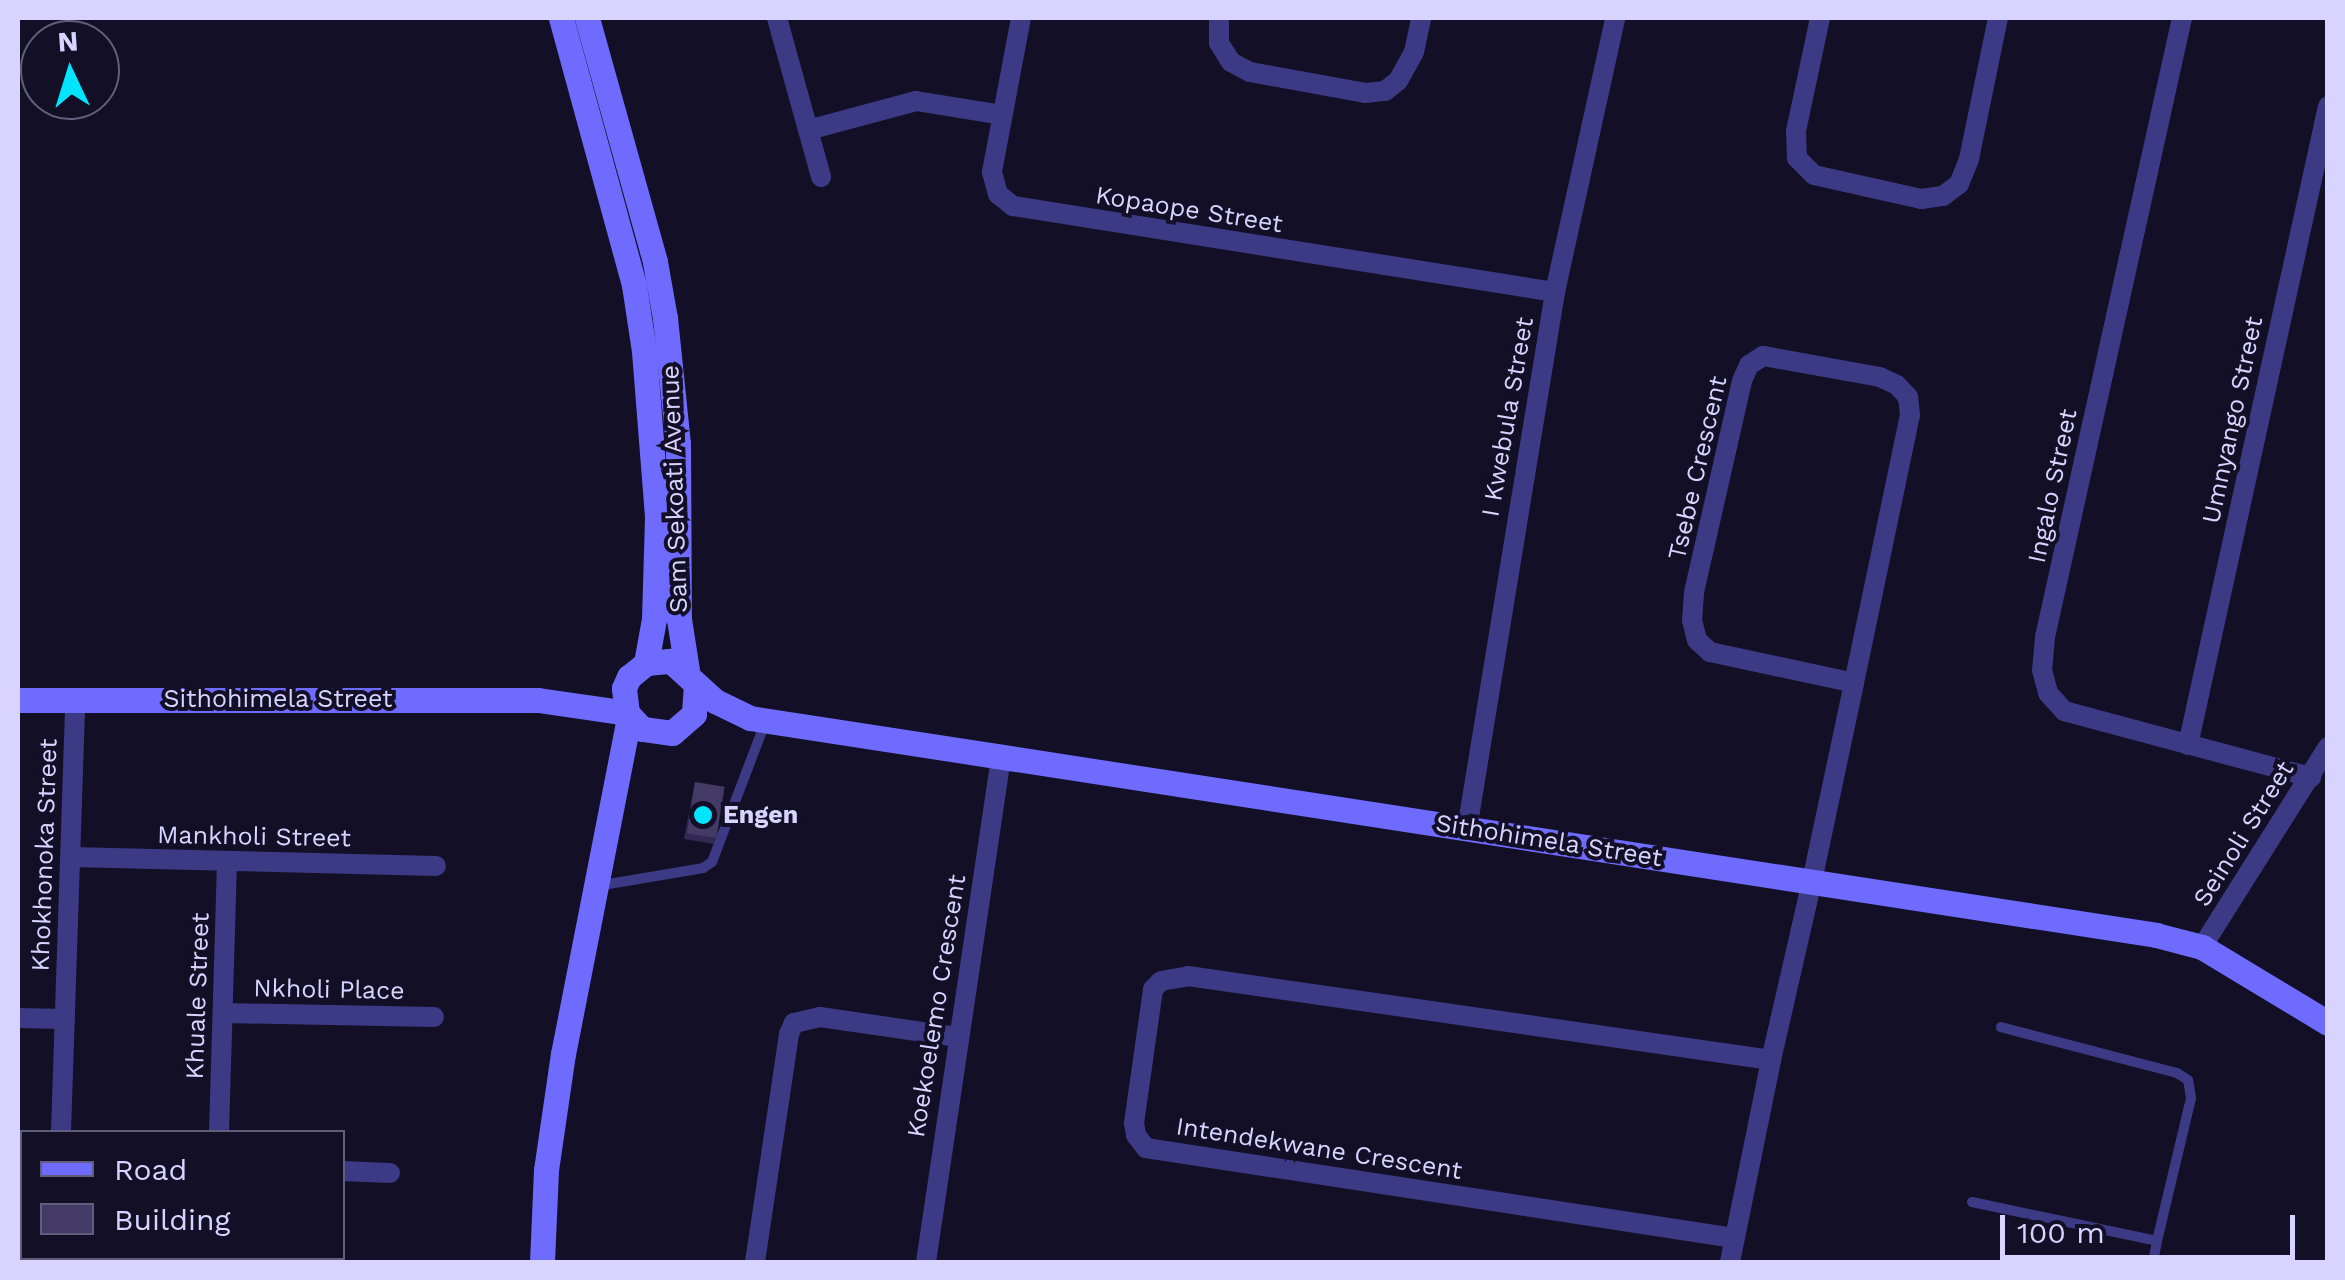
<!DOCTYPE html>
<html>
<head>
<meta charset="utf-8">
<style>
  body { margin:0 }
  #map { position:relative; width:2345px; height:1280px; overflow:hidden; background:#130f26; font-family:"Work Sans",sans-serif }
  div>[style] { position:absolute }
  .lane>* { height:10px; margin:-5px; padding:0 5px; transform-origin:5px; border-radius:5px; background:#3d3a85 }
  .street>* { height:20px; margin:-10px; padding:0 10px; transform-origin:10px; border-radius:10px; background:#3d3a85 }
  .secondary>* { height:25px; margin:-12.5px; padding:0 12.5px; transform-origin:12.5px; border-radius:12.5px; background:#6f6bff }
  .wall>* { inset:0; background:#312854 }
  .building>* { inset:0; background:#433a66; transform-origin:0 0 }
  .dots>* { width:28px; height:28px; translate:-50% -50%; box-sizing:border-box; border:5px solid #130f26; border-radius:50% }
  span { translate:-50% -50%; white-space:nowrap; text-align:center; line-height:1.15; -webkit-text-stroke:8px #130f26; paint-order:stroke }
  .street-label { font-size:25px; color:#d9d4ff }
  .poi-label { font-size:25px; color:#d9d4ff; font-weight:700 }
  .left { translate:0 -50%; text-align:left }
  .frame { position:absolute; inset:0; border:20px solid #d9d4ff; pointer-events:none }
  .legend { position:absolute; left:20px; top:1130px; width:325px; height:130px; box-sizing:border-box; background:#130f26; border:2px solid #625e7d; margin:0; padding:12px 18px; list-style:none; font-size:30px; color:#d9d4ff }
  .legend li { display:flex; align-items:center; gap:20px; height:50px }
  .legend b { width:50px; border:2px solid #625e7d }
  .north { position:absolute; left:20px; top:20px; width:100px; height:100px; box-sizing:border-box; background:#130f26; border:2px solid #625e7d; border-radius:50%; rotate:356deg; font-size:28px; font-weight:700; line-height:40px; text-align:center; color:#d9d4ff }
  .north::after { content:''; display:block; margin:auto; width:35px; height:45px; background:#00e5ff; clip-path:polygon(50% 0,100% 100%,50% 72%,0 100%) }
  .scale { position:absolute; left:2000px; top:1215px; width:295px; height:45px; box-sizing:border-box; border:5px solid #d9d4ff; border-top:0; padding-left:12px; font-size:30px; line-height:35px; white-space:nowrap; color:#d9d4ff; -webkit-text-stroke:8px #130f26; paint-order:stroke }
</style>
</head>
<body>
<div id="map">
  <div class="lane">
    <div style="left:597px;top:886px;width:108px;rotate:-9.6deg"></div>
    <div style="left:703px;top:868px;width:11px;rotate:-34deg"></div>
    <div style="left:712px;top:862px;width:149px;rotate:-69.1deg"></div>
    <div style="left:1972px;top:1202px;width:189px;rotate:11.9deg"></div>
    <div style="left:2157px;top:1241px;width:147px;rotate:-76.6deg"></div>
    <div style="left:2191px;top:1098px;width:18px;rotate:-99deg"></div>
    <div style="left:2188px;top:1080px;width:13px;rotate:-148deg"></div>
    <div style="left:2177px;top:1073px;width:182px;rotate:-165.4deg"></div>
    <div style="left:2153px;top:1262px;width:21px;rotate:-79deg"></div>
  </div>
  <div class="street">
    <div style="left:777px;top:18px;width:165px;rotate:74.5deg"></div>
    <div style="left:1021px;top:18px;width:157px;rotate:100.7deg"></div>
    <div style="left:992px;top:172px;width:23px;rotate:75deg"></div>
    <div style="left:998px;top:194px;width:19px;rotate:39deg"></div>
    <div style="left:1013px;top:206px;width:549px;rotate:9.02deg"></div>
    <div style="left:1219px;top:18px;width:25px;rotate:90deg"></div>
    <div style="left:1219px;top:43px;width:22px;rotate:58deg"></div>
    <div style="left:1231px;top:62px;width:21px;rotate:28deg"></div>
    <div style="left:1250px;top:72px;width:117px;rotate:10.3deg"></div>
    <div style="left:1365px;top:93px;width:20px;rotate:-6deg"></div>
    <div style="left:1385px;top:91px;width:16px;rotate:-38deg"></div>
    <div style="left:1398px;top:81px;width:33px;rotate:-61deg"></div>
    <div style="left:1414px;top:52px;width:35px;rotate:-78deg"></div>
    <div style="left:1820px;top:18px;width:116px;rotate:102deg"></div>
    <div style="left:1796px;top:131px;width:27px;rotate:88deg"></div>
    <div style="left:1797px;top:158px;width:24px;rotate:45deg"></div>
    <div style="left:1814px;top:175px;width:110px;rotate:12.6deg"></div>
    <div style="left:1921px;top:199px;width:22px;rotate:-8deg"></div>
    <div style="left:1943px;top:196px;width:20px;rotate:-37deg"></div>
    <div style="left:1959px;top:184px;width:27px;rotate:-68deg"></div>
    <div style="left:1969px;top:159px;width:144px;rotate:-78.4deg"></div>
    <div style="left:2182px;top:18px;width:634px;rotate:102.48deg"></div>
    <div style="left:2045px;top:637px;width:33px;rotate:95deg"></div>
    <div style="left:2042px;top:670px;width:24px;rotate:75deg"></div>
    <div style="left:2048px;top:693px;width:24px;rotate:48deg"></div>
    <div style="left:2064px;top:711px;width:256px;rotate:15deg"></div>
    <div style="left:808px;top:130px;width:112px;rotate:-15deg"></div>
    <div style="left:916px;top:101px;width:87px;rotate:9.2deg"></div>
    <div style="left:2188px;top:745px;width:654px;rotate:-77.64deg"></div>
    <div style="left:1467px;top:829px;width:544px;rotate:-80.69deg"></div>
    <div style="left:1555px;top:292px;width:280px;rotate:-77.6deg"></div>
    <div style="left:71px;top:857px;width:365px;rotate:1.4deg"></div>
    <div style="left:2202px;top:947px;width:236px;rotate:-57.8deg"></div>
    <div style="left:223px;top:1013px;width:211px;rotate:1.1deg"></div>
    <div style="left:18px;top:1018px;width:47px;rotate:1.2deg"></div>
    <div style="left:61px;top:1132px;width:432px;rotate:-88.1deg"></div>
    <div style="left:219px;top:1132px;width:271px;rotate:-88.3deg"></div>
    <div style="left:342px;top:1171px;width:48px;rotate:2.4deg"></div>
    <div style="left:1734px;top:1238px;width:595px;rotate:-171.3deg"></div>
    <div style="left:1146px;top:1148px;width:16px;rotate:-128deg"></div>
    <div style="left:1136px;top:1135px;width:12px;rotate:-99deg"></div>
    <div style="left:1134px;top:1123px;width:135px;rotate:-81.9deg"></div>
    <div style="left:1153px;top:989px;width:11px;rotate:-45deg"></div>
    <div style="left:1161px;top:981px;width:27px;rotate:-10deg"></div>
    <div style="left:1188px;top:976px;width:589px;rotate:8.2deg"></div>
    <div style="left:57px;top:1262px;width:4px;rotate:-90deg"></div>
    <div style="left:215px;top:1262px;width:4px;rotate:-90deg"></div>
    <div style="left:755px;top:1262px;width:231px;rotate:-81.5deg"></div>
    <div style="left:789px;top:1034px;width:12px;rotate:-66deg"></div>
    <div style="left:794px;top:1023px;width:27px;rotate:-13deg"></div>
    <div style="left:820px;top:1017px;width:138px;rotate:8.3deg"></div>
    <div style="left:926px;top:1262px;width:510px;rotate:-81.54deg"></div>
    <div style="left:1730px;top:1262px;width:206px;rotate:-78.5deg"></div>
    <div style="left:1771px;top:1060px;width:184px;rotate:-77.1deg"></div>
    <div style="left:1812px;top:881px;width:202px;rotate:-78deg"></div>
    <div style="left:1854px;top:683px;width:274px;rotate:-78.2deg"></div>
    <div style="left:1910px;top:415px;width:18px;rotate:-96deg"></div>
    <div style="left:1908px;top:397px;width:16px;rotate:-133deg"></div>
    <div style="left:1897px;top:385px;width:19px;rotate:-155deg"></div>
    <div style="left:1880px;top:377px;width:119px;rotate:-169.8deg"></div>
    <div style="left:1763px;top:356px;width:17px;rotate:147deg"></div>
    <div style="left:1749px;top:365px;width:17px;rotate:114deg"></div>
    <div style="left:1742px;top:381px;width:217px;rotate:102.8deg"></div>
    <div style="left:1694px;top:593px;width:27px;rotate:94deg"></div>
    <div style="left:1692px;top:620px;width:21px;rotate:76deg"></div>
    <div style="left:1697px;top:640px;width:18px;rotate:43deg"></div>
    <div style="left:1710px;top:652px;width:147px;rotate:12.1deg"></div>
  </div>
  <div class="secondary">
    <div style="left:561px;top:18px;width:277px;rotate:74.7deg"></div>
    <div style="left:634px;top:285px;width:67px;rotate:81.4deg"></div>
    <div style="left:644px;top:351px;width:168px;rotate:85.5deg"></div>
    <div style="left:657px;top:518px;width:101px;rotate:91.7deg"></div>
    <div style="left:654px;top:619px;width:45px;rotate:100.3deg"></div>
    <div style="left:587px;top:18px;width:253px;rotate:74.4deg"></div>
    <div style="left:655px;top:262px;width:57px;rotate:79.9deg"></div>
    <div style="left:665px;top:318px;width:127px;rotate:84.1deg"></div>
    <div style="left:678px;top:444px;width:175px;rotate:89.7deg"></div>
    <div style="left:679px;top:619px;width:52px;rotate:81.1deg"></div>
    <div style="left:696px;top:684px;width:30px;rotate:94deg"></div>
    <div style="left:694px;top:714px;width:29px;rotate:139deg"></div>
    <div style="left:672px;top:733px;width:30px;rotate:-172deg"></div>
    <div style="left:642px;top:729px;width:22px;rotate:-133deg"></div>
    <div style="left:627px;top:713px;width:25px;rotate:-97deg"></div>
    <div style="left:624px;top:688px;width:12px;rotate:-66deg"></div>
    <div style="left:629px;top:677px;width:22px;rotate:-39deg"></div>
    <div style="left:646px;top:663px;width:25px;rotate:-5deg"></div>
    <div style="left:671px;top:661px;width:59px;rotate:42.3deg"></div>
    <div style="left:715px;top:701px;width:39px;rotate:26deg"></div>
    <div style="left:750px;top:718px;width:1423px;rotate:8.77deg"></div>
    <div style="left:2156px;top:935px;width:48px;rotate:14.6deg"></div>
    <div style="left:2202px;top:947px;width:147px;rotate:31.1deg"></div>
    <div style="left:18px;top:700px;width:520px"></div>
    <div style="left:538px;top:700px;width:90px;rotate:8.3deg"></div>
    <div style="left:542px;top:1262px;width:92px;rotate:-87.5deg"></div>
    <div style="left:546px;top:1170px;width:117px;rotate:-81.7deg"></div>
    <div style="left:563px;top:1054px;width:342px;rotate:-78.9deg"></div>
  </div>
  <div class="wall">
    <div style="clip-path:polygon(695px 782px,716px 838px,714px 844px,684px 839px)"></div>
  </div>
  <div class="building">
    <div style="left:695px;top:782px;width:30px;height:52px;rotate:9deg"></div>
  </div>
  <div class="dots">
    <div style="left:703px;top:815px;background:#00e5ff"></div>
  </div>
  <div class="street-label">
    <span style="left:1189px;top:210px;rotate:9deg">Kopaope Street</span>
    <span style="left:1508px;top:417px;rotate:-80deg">I Kwebula Street</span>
    <span style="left:2233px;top:420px;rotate:-78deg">Umnyango Street</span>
    <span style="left:1698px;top:468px;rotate:-77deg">Tsebe Crescent</span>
    <span style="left:2053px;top:486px;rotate:-78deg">Ingalo Street</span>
    <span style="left:675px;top:489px;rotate:-92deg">Sam Sekoati Avenue</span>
    <span style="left:278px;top:699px">Sithohimela Street</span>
    <span style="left:2244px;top:834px;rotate:-58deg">Seinoli Street</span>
    <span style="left:254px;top:837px;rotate:1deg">Mankholi Street</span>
    <span style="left:1549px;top:841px;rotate:9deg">Sithohimela Street</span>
    <span style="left:45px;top:855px;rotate:-88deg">Khokhonoka Street</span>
    <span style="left:329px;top:990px;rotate:1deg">Nkholi Place</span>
    <span style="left:198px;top:996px;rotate:-88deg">Khuale Street</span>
    <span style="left:937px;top:1006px;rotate:-81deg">Koekoelemo Crescent</span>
    <span style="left:1319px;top:1149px;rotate:9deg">Intendekwane Crescent</span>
  </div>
  <div class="poi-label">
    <span class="left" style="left:723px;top:815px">Engen</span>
  </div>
  <div class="frame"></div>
  <ul class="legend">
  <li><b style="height:12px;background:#6f6bff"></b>Road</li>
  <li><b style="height:28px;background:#433a66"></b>Building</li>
  </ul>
  <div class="north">N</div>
  <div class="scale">100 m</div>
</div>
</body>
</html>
